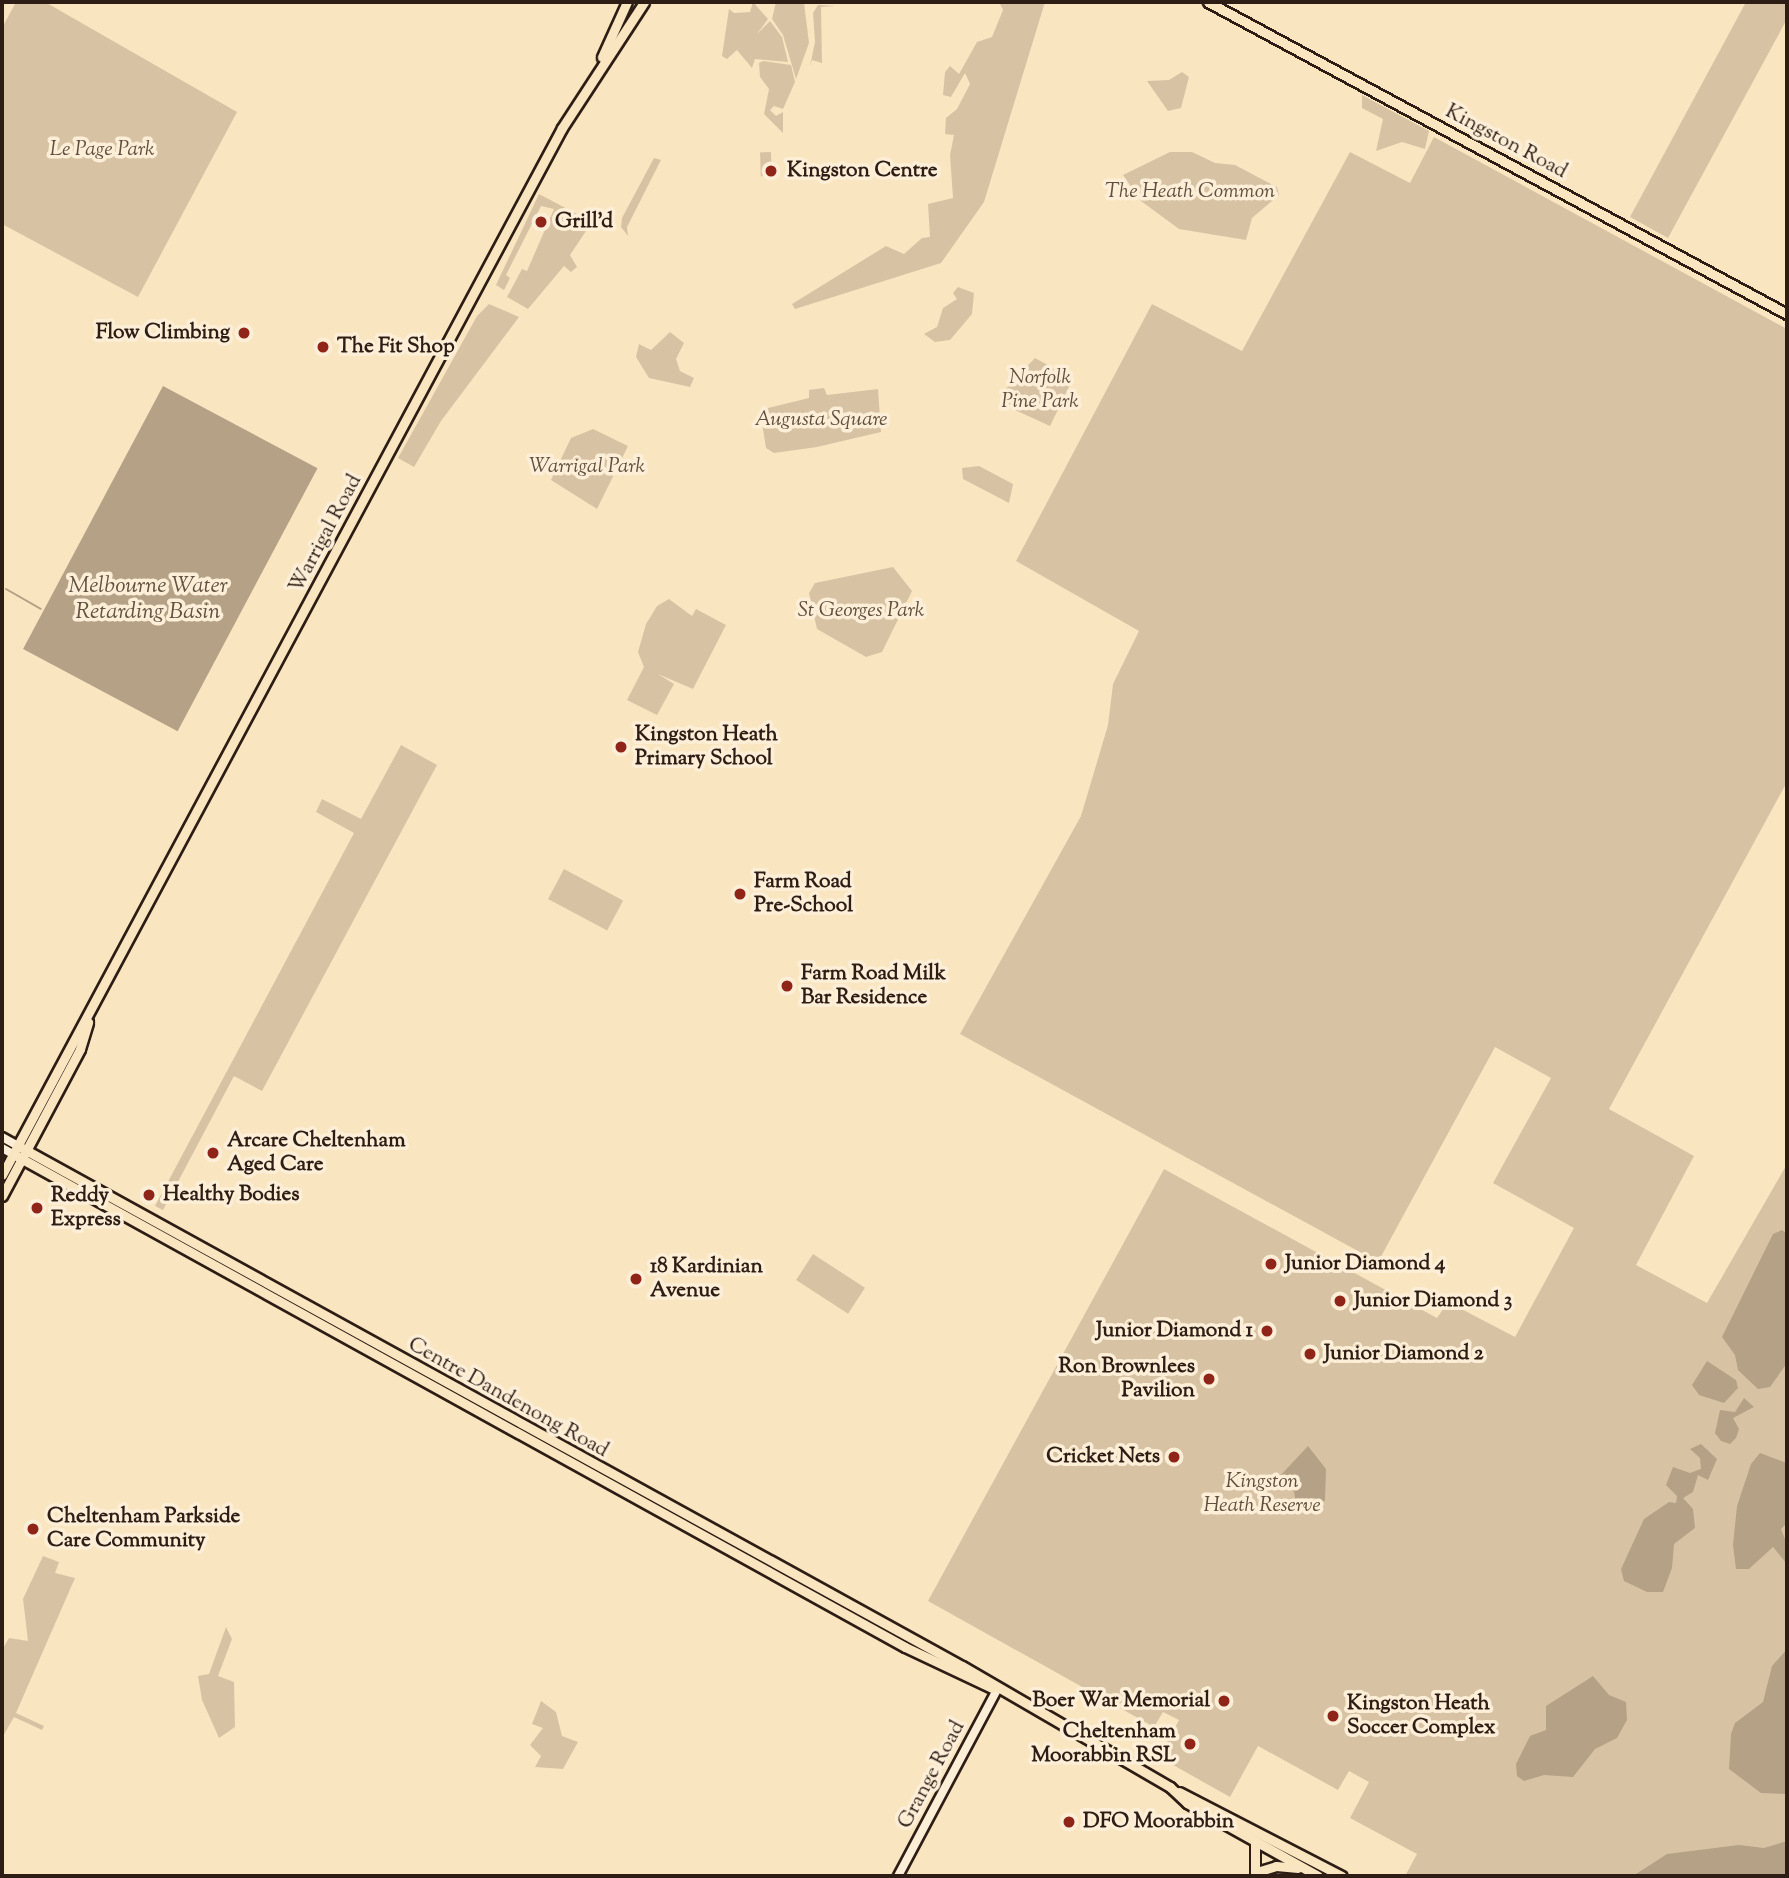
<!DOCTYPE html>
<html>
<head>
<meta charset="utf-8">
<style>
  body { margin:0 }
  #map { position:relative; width:1789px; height:1878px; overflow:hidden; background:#fae5c1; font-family:"Sorts Mill Goudy",serif }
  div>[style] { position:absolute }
  .green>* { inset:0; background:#d7c3a4; transform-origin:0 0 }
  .water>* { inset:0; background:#b4a186; transform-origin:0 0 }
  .stream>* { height:2px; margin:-1px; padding:0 1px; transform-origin:1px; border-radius:1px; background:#b4a186 }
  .roads { filter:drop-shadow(2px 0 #2d1d14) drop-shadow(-2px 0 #2d1d14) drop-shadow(0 2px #2d1d14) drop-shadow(0 -2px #2d1d14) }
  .secondary>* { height:8px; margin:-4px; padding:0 4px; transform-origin:4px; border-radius:4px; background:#fceed7 }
  .primary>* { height:9px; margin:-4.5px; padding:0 4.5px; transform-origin:4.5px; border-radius:4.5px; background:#fae5c1 }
  .trunk>* { height:9px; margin:-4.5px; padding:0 4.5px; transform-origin:4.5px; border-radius:4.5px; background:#fae5c1 }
  .dots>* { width:19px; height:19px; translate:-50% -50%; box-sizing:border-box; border:4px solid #fceed7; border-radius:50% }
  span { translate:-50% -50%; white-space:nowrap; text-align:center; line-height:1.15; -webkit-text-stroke:7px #fceed7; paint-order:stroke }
  .street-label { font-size:21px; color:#2d1d14 }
  .park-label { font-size:21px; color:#604f3f; font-style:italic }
  .poi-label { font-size:21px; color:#2d1d14; font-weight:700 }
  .left { translate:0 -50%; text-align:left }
  .right { translate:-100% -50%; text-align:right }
  .water-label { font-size:23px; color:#635242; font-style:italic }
  .frame { position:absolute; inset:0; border:4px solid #2d1d14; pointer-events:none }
</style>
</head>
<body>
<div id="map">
  <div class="green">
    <div style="clip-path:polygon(16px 2px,45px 2px,237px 112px,138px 297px,2px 224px,2px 28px)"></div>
    <div style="clip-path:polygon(753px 2px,768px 19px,757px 34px,770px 21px,782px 37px,788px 62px,755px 59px,752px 68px,737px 50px,727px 59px,722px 56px,729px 9px,734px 13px,750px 12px)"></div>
    <div style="clip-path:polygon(776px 2px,804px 3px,809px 43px,796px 79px,783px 35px,772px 19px)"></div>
    <div style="clip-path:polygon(999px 2px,1045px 2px,984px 202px,941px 263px,795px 309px,792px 304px,886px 246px,904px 254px,922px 238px,930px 237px,928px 204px,953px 198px,950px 155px,954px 135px,945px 134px,946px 118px,957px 109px,970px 84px,965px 73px,951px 97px,943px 95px,945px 72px,950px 66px,959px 74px,977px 42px,992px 37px,1003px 10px)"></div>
    <div style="clip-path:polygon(1746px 2px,1787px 2px,1787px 19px,1668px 238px,1630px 217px)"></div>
    <div style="clip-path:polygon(818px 5px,835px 6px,821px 7px,822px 63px,812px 60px,810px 66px,815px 42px,813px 13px)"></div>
    <div style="clip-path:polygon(763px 61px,791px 65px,795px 82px,783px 109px,774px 106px,770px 110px,776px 116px,783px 112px,783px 133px,764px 114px,769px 89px,760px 77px,759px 63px)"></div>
    <div style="clip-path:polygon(1182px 72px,1189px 77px,1181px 108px,1168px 111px,1147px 81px,1169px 80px)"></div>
    <div style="clip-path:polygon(1362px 95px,1429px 131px,1425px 149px,1402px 142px,1376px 151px,1383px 119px,1362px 108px)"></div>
    <div style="clip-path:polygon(1434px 137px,1787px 329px,1787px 782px,1609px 1109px,1694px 1156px,1636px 1265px,1707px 1303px,1787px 1164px,1787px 1876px,1405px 1876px,1417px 1854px,1350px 1818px,1369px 1782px,1349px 1771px,1338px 1790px,1258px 1746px,1230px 1797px,1159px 1757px,1179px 1720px,1163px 1712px,1154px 1727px,928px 1601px,1164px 1169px,1437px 1318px,1448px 1302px,1515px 1337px,1574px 1228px,1493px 1183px,1551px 1078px,1495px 1047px,1378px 1262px,960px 1034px,1081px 816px,1108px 725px,1113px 684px,1139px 631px,1016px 561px,1152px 304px,1242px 351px,1350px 152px,1410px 183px)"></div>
    <div style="left:771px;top:152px;width:24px;height:11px;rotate:88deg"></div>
    <div style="clip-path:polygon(1170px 152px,1192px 152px,1215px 163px,1235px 165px,1277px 187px,1279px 195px,1252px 218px,1246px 240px,1179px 229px,1141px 201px,1123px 175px)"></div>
    <div style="clip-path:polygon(654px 158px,661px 160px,627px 227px,628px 236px,621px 227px,622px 218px)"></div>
    <div style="clip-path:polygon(539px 194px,592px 222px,570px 255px,577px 267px,571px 272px,564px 266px,528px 309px,507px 297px,522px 269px,527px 271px,554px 209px,541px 206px,506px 275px,510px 278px,504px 290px,496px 285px)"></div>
    <div style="clip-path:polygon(958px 287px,974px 293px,972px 314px,950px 340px,935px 342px,924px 334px,937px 327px,943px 308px,957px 299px,953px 293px)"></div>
    <div style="clip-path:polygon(489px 304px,519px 317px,441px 421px,414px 467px,398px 458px,477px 316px)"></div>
    <div style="clip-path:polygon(670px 332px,684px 343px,676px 359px,680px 371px,694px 378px,690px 387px,649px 378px,636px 357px,639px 344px,651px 350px)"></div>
    <div style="clip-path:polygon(1035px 358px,1073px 379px,1050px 426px,1015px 410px,1000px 395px)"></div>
    <div style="clip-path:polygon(824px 388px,827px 395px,878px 389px,881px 432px,817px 447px,774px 453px,766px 448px,760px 410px,809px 398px,809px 390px)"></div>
    <div style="clip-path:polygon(593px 429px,628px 446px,597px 509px,551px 480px,571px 438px)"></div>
    <div style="clip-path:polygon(979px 466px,1013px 484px,1009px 503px,963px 479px,962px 468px)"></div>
    <div style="clip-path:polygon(893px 567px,912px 591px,882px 652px,866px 657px,817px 629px,809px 593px,815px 583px)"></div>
    <div style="clip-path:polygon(669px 599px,692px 616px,696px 609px,726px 625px,693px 689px,658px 674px,674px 684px,657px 715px,627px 700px,644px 667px,638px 652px,646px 624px,657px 606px)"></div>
    <div style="clip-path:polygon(401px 745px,437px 765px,262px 1091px,234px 1076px,163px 1210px,155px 1206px,354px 833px,316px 812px,322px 799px,361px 819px)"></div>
    <div style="left:564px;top:869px;width:67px;height:34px;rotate:28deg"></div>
    <div style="left:813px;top:1254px;width:62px;height:31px;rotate:33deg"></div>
    <div style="clip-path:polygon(43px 1556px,59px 1562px,55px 1573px,75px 1578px,16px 1713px,44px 1726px,42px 1730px,14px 1717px,2px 1738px,2px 1650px,9px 1638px,28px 1641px,23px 1599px)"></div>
    <div style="clip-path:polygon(226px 1627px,232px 1639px,218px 1676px,234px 1682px,235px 1727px,219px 1738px,202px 1700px,198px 1676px,209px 1674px)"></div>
    <div style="clip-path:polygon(541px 1701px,556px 1712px,562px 1736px,578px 1742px,563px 1769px,535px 1767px,541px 1756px,530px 1745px,543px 1728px,532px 1724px)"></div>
  </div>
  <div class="water">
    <div style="left:163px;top:386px;width:175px;height:298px;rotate:28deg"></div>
    <div style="clip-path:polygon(1782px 1230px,1787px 1234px,1787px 1363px,1770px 1387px,1758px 1389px,1738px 1370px,1735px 1355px,1722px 1337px,1773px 1234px)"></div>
    <div style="clip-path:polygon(1707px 1361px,1736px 1380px,1738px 1388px,1724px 1403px,1699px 1395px,1692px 1385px)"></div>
    <div style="clip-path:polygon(1744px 1398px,1754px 1407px,1733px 1418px,1739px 1429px,1736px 1438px,1730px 1444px,1721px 1441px,1715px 1433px,1720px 1410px,1735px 1412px)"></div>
    <div style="clip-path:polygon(1701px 1444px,1717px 1459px,1708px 1480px,1698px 1475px,1693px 1492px,1683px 1498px,1693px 1509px,1695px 1528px,1674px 1544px,1672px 1568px,1663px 1592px,1647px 1592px,1624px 1581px,1621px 1569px,1644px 1519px,1669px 1502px,1676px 1503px,1677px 1496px,1666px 1485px,1673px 1467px,1690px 1473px,1701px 1469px,1700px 1458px,1690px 1449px)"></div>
    <div style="clip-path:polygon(1308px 1446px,1326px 1469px,1325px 1500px,1321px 1505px,1315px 1498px,1295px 1498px,1293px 1484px,1279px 1477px)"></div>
    <div style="clip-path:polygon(1760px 1453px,1787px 1463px,1787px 1523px,1781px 1529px,1787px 1544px,1787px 1564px,1773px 1547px,1749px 1569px,1736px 1569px,1733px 1545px,1737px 1506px,1751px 1464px)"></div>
    <div style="clip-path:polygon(1787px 1649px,1787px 1794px,1761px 1793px,1729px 1769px,1731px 1734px,1735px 1723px,1763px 1702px,1772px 1666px)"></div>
    <div style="clip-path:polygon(1593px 1676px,1609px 1695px,1626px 1702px,1627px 1720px,1617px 1738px,1595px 1749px,1573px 1777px,1544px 1775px,1524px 1781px,1517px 1776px,1516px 1764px,1530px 1736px,1546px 1730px,1546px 1706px)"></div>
    <div style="clip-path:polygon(1787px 1841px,1787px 1876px,1633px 1876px,1667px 1854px,1739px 1845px,1764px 1848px)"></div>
  </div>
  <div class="stream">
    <div style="left:6px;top:589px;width:40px;rotate:29.7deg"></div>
  </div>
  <div class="roads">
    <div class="secondary">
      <div style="left:2px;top:1137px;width:18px;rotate:29deg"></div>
      <div style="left:2px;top:1148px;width:13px;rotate:29deg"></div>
      <div style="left:898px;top:1876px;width:211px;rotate:-62deg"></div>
    </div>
    <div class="primary">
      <div style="left:1208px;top:2px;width:658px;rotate:28.32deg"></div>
      <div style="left:22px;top:1148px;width:1073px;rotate:28.86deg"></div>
      <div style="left:962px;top:1666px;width:241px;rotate:30.2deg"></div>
      <div style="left:1170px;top:1787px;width:23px;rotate:43deg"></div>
      <div style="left:1187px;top:1803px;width:150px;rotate:29.1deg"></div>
      <div style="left:15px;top:1155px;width:1017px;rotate:28.93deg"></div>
      <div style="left:905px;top:1647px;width:96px;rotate:25.2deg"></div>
      <div style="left:1179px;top:1792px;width:183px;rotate:27.3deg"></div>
      <div style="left:1260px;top:1871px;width:17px;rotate:-17deg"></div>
      <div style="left:1276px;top:1866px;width:22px;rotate:5deg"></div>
      <div style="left:1255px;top:1876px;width:34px;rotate:-90deg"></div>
    </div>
    <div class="trunk">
      <div style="left:602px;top:57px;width:60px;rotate:-65.6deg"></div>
      <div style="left:2px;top:1175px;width:1187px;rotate:-61.86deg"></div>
      <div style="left:562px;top:128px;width:150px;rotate:-56.9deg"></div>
      <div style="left:2px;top:1196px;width:166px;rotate:-62deg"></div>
      <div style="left:80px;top:1049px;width:28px;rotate:-73deg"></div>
    </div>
  </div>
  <div class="dots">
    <div style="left:771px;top:171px;background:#8f2418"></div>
    <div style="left:541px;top:222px;background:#8f2418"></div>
    <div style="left:244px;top:333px;background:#8f2418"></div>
    <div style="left:323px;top:347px;background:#8f2418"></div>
    <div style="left:621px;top:747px;background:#8f2418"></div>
    <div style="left:740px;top:894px;background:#8f2418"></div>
    <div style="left:787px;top:986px;background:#8f2418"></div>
    <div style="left:213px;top:1153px;background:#8f2418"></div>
    <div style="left:149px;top:1195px;background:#8f2418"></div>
    <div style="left:37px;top:1208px;background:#8f2418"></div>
    <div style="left:1271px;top:1264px;background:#8f2418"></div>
    <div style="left:636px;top:1279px;background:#8f2418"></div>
    <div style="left:1340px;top:1301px;background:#8f2418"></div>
    <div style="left:1267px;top:1331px;background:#8f2418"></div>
    <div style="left:1310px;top:1354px;background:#8f2418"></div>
    <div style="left:1209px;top:1379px;background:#8f2418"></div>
    <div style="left:1174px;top:1457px;background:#8f2418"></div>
    <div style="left:33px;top:1529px;background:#8f2418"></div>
    <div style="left:1224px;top:1701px;background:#8f2418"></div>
    <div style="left:1333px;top:1716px;background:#8f2418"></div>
    <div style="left:1190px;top:1744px;background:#8f2418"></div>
    <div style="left:1069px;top:1822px;background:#8f2418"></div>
  </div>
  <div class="street-label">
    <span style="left:1506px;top:142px;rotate:28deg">Kingston Road</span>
    <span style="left:326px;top:534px;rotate:-62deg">Warrigal Road</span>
    <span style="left:508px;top:1398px;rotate:29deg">Centre Dandenong Road</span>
    <span style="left:932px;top:1775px;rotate:-62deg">Grange Road</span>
  </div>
  <div class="park-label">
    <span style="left:102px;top:150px">Le Page Park</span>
    <span style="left:1190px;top:192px">The Heath Common</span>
    <span style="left:1040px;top:390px">Norfolk<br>Pine Park</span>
    <span style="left:821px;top:420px">Augusta Square</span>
    <span style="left:587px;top:467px">Warrigal Park</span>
    <span style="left:861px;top:611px">St Georges Park</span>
    <span style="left:1262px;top:1494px">Kingston<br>Heath Reserve</span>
  </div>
  <div class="poi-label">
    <span class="left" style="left:787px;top:171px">Kingston Centre</span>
    <span class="left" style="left:555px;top:222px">Grill'd</span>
    <span class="right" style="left:230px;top:333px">Flow Climbing</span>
    <span class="left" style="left:337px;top:347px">The Fit Shop</span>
    <span class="left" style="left:635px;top:747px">Kingston Heath<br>Primary School</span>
    <span class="left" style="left:754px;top:894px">Farm Road<br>Pre-School</span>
    <span class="left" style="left:801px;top:986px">Farm Road Milk<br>Bar Residence</span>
    <span class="left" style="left:227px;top:1153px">Arcare Cheltenham<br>Aged Care</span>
    <span class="left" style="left:163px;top:1195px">Healthy Bodies</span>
    <span class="left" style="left:51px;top:1208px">Reddy<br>Express</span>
    <span class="left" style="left:1285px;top:1264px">Junior Diamond 4</span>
    <span class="left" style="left:650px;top:1279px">18 Kardinian<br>Avenue</span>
    <span class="left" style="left:1354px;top:1301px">Junior Diamond 3</span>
    <span class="right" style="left:1253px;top:1331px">Junior Diamond 1</span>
    <span class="left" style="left:1324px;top:1354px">Junior Diamond 2</span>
    <span class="right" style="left:1195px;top:1379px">Ron Brownlees<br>Pavilion</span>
    <span class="right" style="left:1160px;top:1457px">Cricket Nets</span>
    <span class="left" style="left:47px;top:1529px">Cheltenham Parkside<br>Care Community</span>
    <span class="right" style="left:1210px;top:1701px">Boer War Memorial</span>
    <span class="left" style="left:1347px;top:1716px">Kingston Heath<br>Soccer Complex</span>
    <span class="right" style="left:1176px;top:1744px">Cheltenham<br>Moorabbin RSL</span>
    <span class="left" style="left:1083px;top:1822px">DFO Moorabbin</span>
  </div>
  <div class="water-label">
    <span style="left:148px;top:600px">Melbourne Water<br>Retarding Basin</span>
  </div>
  <div class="frame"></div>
</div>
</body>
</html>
